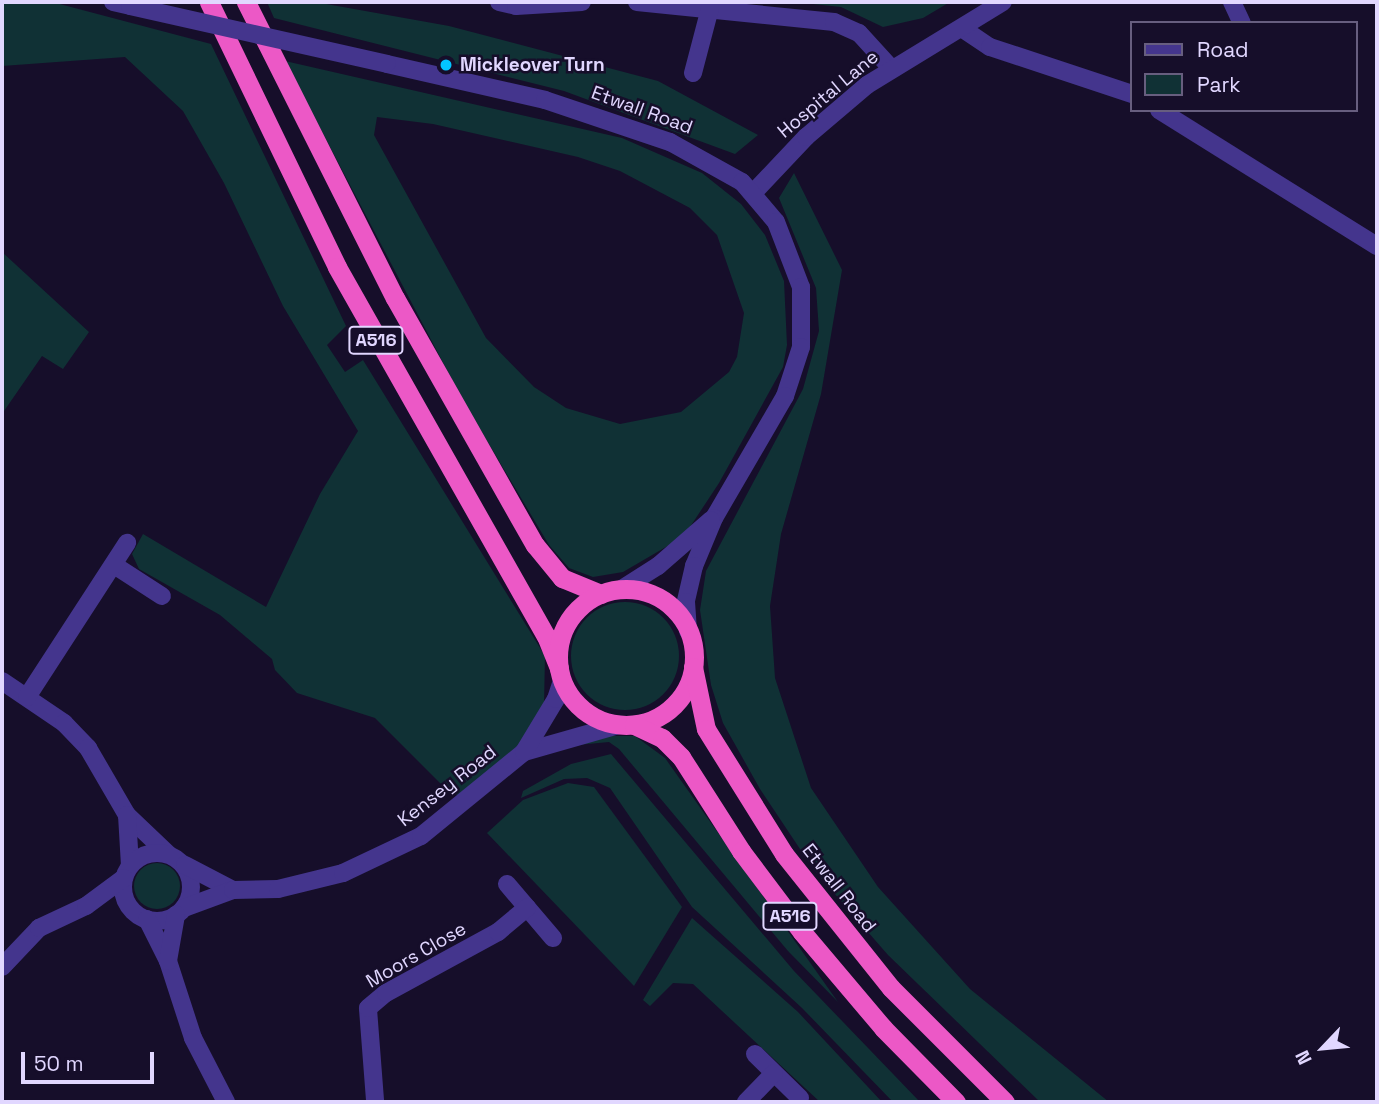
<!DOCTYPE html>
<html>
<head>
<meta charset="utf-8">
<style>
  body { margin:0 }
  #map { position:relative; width:1379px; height:1104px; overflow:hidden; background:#160e2a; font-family:"Space Grotesk",sans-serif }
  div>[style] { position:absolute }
  .green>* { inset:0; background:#103135 }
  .round { border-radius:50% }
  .minor>* { height:18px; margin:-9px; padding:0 9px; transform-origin:9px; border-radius:9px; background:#44358d }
  .minor>.ring { margin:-9px; padding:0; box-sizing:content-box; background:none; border:18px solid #44358d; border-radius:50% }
  .tertiary>* { height:18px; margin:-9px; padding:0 9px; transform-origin:9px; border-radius:9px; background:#44358d }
  .trunk>* { height:19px; margin:-9.5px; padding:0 9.5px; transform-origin:9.5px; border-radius:9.5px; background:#ec58c6 }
  .trunk>.ring { margin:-9.5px; padding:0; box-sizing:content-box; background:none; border:19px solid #ec58c6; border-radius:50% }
  .tertiary-bridge>* { height:18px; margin:-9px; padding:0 9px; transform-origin:9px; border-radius:9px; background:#44358d }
  .dots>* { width:19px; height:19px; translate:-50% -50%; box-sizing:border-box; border:4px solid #160e2a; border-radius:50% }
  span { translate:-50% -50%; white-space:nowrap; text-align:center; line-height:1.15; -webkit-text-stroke:5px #160e2a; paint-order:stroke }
  .shield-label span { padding:2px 5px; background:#160e2a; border:2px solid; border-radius:5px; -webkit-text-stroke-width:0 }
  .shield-label { font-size:18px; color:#e1d7ff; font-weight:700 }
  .poi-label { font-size:19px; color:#e1d7ff; font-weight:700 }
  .left { translate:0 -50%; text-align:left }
  .street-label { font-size:19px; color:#e1d7ff }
  .frame { position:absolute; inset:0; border:4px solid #e1d7ff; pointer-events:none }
  .legend { position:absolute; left:1130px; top:21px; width:228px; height:91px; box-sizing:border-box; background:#160e2a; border:2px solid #675e7f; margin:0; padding:9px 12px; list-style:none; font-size:21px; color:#e1d7ff }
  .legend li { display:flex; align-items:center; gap:14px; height:35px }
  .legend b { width:35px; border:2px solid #675e7f }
  .north { position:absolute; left:1288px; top:1013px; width:70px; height:70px; -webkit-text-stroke:5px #160e2a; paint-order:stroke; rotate:244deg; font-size:19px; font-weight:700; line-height:28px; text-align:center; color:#e1d7ff }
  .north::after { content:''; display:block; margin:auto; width:24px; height:32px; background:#e1d7ff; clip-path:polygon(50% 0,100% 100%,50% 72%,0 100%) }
  .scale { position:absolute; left:21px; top:1052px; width:133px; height:32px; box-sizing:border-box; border:4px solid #e1d7ff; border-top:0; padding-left:9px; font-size:21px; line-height:24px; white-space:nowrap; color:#e1d7ff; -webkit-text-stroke:5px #160e2a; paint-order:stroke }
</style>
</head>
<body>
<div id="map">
  <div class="green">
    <div style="clip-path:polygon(2px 2px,52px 2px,211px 44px,346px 326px,327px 345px,345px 372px,363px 360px,545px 656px,544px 705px,517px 749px,461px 796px,450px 793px,375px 718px,297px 693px,275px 670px,272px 659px,220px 615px,139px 569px,132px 554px,143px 534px,266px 607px,320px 494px,358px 431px,283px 306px,224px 183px,183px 111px,125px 57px,2px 66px)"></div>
    <div style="clip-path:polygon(267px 2px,315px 2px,449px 26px,658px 81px,758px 135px,735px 154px,564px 91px,274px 18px)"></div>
    <div style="clip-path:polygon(794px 2px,950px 2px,923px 18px,883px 27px,841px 7px)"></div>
    <div style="clip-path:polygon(evenodd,285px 61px,622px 138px,702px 173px,741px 204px,765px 235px,784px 281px,787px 345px,783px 367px,719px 483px,690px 527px,671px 544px,623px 572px,593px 577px,569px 568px,549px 545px,461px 397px,285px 61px,377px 117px,433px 124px,578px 157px,620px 171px,690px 208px,717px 235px,744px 313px,737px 357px,729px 372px,681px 412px,620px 424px,566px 408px,534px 387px,486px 338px,374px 135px,377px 117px)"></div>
    <div style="clip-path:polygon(794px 173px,842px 270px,821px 394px,781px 534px,770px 606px,775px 678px,811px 788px,878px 887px,970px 989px,1109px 1102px,1040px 1102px,888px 955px,814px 870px,760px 789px,723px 723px,711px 685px,700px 610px,706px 571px,803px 389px,819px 331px,816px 288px,779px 198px)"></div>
    <div style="clip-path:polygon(2px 252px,89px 332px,63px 369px,42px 356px,2px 414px)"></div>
    <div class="round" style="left:571px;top:602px;width:108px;height:108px"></div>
    <div style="clip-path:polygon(609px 736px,635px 736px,665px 758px,838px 1002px,788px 951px,619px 749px,609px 742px,577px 745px)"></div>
    <div style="clip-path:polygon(611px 754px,794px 971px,920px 1102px,893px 1102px,802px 1008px,692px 907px,610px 788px,587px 778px,564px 779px,521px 798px,523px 791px,571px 764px)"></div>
    <div style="clip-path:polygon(568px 783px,594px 787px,682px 907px,634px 986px,487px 833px,523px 800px)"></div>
    <div class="round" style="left:134px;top:863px;width:46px;height:46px"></div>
    <div style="clip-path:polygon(692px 918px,798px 1012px,882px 1102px,820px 1102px,693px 984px,673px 983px,650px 1006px,643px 1000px)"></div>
  </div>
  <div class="minor">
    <div style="left:499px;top:2px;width:17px;rotate:13deg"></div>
    <div style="left:516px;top:6px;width:66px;rotate:-3.5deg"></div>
    <div style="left:637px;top:2px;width:198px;rotate:5.8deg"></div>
    <div style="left:834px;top:22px;width:27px;rotate:24deg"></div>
    <div style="left:859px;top:33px;width:47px;rotate:47.6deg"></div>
    <div style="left:1232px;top:2px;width:23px;rotate:65deg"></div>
    <div style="left:963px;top:29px;width:32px;rotate:34deg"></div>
    <div style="left:990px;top:47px;width:150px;rotate:18.3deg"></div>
    <div style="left:693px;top:73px;width:67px;rotate:-75.3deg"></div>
    <div style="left:1159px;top:110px;width:257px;rotate:32deg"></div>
    <div style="left:754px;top:192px;width:76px;rotate:-46.6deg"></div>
    <div style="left:806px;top:137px;width:80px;rotate:-40.4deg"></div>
    <div style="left:867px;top:85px;width:159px;rotate:-31.4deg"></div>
    <div style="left:114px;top:565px;width:57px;rotate:32.9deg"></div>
    <div style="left:2px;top:681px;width:75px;rotate:34.1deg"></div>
    <div style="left:64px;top:723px;width:35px;rotate:46deg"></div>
    <div style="left:88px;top:748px;width:78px;rotate:59.8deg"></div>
    <div style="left:127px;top:815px;width:57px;rotate:43.6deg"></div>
    <div style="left:27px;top:697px;width:184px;rotate:-57deg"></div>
    <div style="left:524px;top:752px;width:99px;rotate:-15.9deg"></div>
    <div style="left:127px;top:815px;width:50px;rotate:86.6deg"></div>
    <div class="ring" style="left:123px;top:853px;width:50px;height:50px"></div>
    <div style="left:185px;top:865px;width:54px;rotate:27.5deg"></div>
    <div style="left:507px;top:884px;width:71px;rotate:49.6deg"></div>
    <div style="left:184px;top:908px;width:52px;rotate:-20.2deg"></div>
    <div style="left:233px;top:890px;width:45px;rotate:-1.3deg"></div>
    <div style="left:278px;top:889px;width:67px;rotate:-13.8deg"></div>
    <div style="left:343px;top:873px;width:86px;rotate:-25.4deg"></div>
    <div style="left:421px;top:836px;width:133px;rotate:-39.2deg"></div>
    <div style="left:524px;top:752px;width:62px;rotate:-58.9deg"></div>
    <div style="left:556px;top:699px;width:20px;rotate:-72deg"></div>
    <div style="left:147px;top:919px;width:47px;rotate:63.4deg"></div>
    <div style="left:168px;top:961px;width:81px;rotate:72deg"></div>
    <div style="left:193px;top:1038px;width:72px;rotate:62.7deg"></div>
    <div style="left:168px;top:961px;width:47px;rotate:-80.1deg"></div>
    <div style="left:2px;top:967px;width:54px;rotate:-46.5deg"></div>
    <div style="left:39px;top:928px;width:52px;rotate:-25.1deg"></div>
    <div style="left:86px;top:906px;width:47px;rotate:-36.4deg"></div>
    <div style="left:755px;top:1054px;width:63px;rotate:44.4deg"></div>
    <div style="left:375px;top:1100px;width:92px;rotate:-94.4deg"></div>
    <div style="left:368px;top:1008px;width:23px;rotate:-40deg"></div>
    <div style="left:386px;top:993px;width:128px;rotate:-28.6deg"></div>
    <div style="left:498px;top:932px;width:38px;rotate:-40deg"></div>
    <div style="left:746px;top:1102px;width:40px;rotate:-46deg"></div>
  </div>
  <div class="tertiary">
    <div style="left:113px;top:2px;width:17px;rotate:13deg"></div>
    <div style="left:387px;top:64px;width:162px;rotate:12.8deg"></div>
    <div style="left:545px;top:100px;width:132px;rotate:18.6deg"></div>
    <div style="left:670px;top:142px;width:82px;rotate:29.1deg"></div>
    <div style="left:742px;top:182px;width:52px;rotate:49.6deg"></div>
    <div style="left:776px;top:222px;width:70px;rotate:69deg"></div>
    <div style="left:801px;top:287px;width:60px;rotate:90deg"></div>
    <div style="left:801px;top:347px;width:52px;rotate:108.1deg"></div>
    <div style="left:785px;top:396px;width:141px;rotate:120.2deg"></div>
    <div style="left:714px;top:518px;width:52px;rotate:112.6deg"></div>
    <div style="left:694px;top:566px;width:37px;rotate:103deg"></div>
    <div style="left:686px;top:602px;width:29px;rotate:86deg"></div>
    <div style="left:620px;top:590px;width:45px;rotate:-32.3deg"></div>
    <div style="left:658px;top:566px;width:70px;rotate:-41deg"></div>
  </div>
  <div class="trunk">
    <div style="left:209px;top:2px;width:294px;rotate:64.2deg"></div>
    <div style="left:337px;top:267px;width:424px;rotate:60.5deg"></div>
    <div style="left:546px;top:636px;width:35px;rotate:68deg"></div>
    <div style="left:246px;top:2px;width:331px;rotate:63.3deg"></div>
    <div style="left:395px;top:298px;width:284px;rotate:60.5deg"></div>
    <div style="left:535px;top:545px;width:43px;rotate:50.7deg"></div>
    <div style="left:562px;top:578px;width:42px;rotate:22.3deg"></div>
    <div class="ring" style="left:558px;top:589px;width:117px;height:117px"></div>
    <div style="left:693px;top:667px;width:63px;rotate:78.2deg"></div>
    <div style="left:706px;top:729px;width:147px;rotate:58deg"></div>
    <div style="left:784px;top:854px;width:171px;rotate:51.4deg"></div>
    <div style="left:891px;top:988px;width:161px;rotate:45deg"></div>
    <div style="left:634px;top:725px;width:31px;rotate:25deg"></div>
    <div style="left:662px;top:738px;width:27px;rotate:45deg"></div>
    <div style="left:681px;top:757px;width:112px;rotate:57.4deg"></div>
    <div style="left:741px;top:851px;width:101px;rotate:53deg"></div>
    <div style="left:802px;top:932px;width:126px;rotate:49.8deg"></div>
    <div style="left:883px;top:1028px;width:104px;rotate:45.4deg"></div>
  </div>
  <div class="tertiary-bridge">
    <div style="left:130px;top:6px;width:263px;rotate:12.7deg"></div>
  </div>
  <div class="dots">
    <div style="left:446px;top:65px;background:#03c5ff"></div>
  </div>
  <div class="shield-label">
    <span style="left:376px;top:340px">A516</span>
    <span style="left:790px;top:916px">A516</span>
  </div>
  <div class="poi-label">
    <span class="left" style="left:460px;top:65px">Mickleover Turn</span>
  </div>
  <div class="street-label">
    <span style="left:828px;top:94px;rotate:-40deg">Hospital Lane</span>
    <span style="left:642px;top:110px;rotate:20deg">Etwall Road</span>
    <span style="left:447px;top:786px;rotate:-38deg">Kensey Road</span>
    <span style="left:839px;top:888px;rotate:52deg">Etwall Road</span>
    <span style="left:416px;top:955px;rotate:-30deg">Moors Close</span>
  </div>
  <div class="frame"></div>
  <ul class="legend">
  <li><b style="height:9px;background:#44358d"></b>Road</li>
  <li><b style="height:19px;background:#103135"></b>Park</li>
  </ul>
  <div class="north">N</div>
  <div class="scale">50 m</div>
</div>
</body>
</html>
